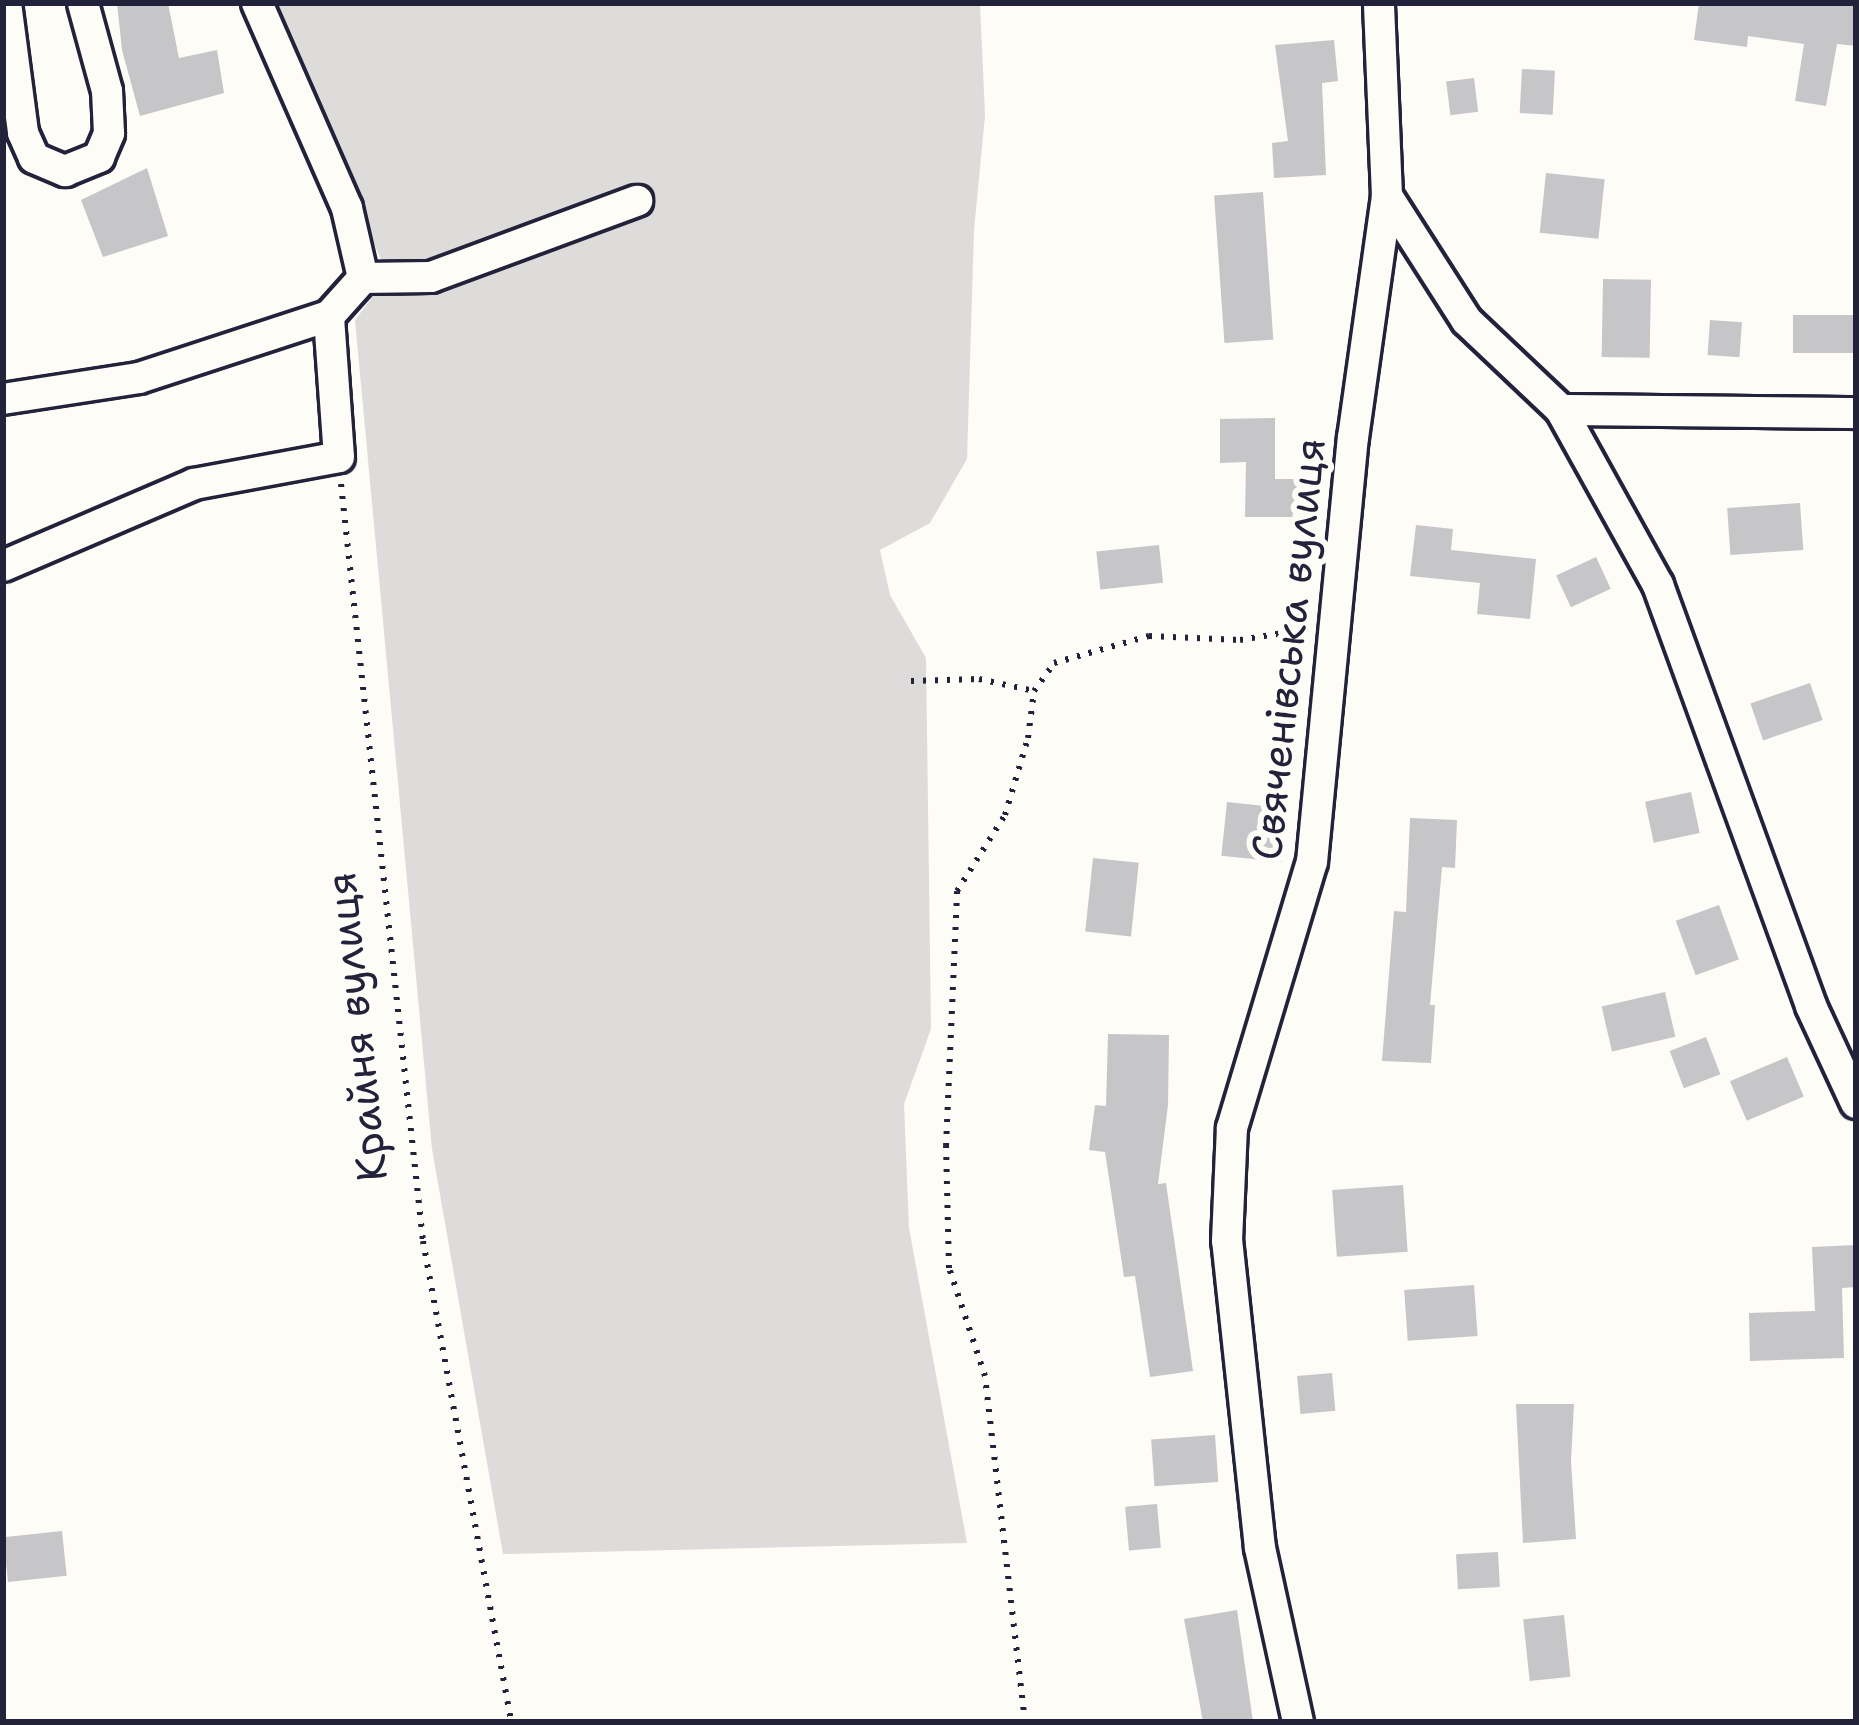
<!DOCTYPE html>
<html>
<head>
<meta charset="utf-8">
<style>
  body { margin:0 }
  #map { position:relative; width:1859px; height:1725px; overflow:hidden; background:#fdfcf7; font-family:"Shantell Sans",sans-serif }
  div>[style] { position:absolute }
  .green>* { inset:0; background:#dddcdb }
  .building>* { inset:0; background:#c6c6c8; transform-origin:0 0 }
  .path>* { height:6px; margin-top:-3px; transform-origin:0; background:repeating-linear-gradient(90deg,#22223b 0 3px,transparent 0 12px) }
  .roads { filter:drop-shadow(3px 0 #22223b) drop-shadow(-3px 0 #22223b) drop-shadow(0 3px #22223b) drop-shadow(0 -3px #22223b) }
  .minor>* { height:30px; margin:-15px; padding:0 15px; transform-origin:15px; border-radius:15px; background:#fdfcf7 }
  span { translate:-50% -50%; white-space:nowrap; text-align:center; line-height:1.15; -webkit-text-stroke:12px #fdfcf7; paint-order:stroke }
  .street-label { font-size:42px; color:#22223b }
  .frame { position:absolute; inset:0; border:6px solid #22223b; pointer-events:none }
</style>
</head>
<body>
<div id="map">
  <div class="green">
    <div style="clip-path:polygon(270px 3px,980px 3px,985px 116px,974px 230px,967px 459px,930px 523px,880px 550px,890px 595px,926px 658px,931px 1029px,904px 1104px,909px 1228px,967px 1543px,503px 1554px,432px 1149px,355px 320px,388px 276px)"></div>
  </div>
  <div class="building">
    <div style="clip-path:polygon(117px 3px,168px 3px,179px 58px,217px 50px,224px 93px,140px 116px,122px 50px)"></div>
    <div style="clip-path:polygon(1699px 3px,1856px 3px,1856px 46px,1837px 44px,1826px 106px,1795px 101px,1804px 44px,1748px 36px,1747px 47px,1694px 40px)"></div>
    <div style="clip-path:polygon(1334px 40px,1338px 81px,1322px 83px,1326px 175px,1274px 178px,1272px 143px,1288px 141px,1275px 45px)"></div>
    <div style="left:1522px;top:69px;width:33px;height:44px;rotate:3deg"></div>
    <div style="left:1474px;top:78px;width:34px;height:28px;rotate:83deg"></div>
    <div style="clip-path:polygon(147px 168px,168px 236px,103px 257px,81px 200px)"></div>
    <div style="left:1546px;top:173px;width:59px;height:60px;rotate:6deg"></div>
    <div style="left:1263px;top:192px;width:148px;height:49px;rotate:86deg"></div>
    <div style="left:1603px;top:279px;width:48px;height:78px;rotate:1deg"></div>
    <div style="left:1856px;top:315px;width:38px;height:63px;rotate:90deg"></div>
    <div style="left:1710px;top:320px;width:32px;height:35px;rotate:4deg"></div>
    <div style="clip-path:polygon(1275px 418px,1275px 479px,1298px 479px,1298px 517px,1245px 517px,1246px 462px,1220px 463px,1220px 419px)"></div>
    <div style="left:1800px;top:503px;width:47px;height:73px;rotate:86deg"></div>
    <div style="clip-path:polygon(1416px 525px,1453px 529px,1451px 550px,1536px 559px,1530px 619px,1477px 614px,1480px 583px,1410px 576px)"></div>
    <div style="left:1159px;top:545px;width:38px;height:63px;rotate:84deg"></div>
    <div style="left:1596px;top:557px;width:35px;height:44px;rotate:65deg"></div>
    <div style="left:1810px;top:683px;width:39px;height:63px;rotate:71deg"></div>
    <div style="left:1691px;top:792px;width:42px;height:47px;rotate:78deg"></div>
    <div style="left:1227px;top:802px;width:60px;height:54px;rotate:6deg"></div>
    <div style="clip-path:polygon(1410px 818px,1457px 820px,1455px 868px,1442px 867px,1430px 1005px,1435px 1005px,1431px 1063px,1382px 1061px,1394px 911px,1406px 912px)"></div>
    <div style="left:1093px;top:858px;width:46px;height:74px;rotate:6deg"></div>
    <div style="left:1719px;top:905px;width:58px;height:46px;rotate:70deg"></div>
    <div style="left:1665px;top:992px;width:46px;height:65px;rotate:77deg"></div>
    <div style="clip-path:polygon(1108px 1034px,1169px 1035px,1168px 1105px,1158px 1184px,1166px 1183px,1193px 1371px,1150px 1377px,1135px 1276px,1124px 1277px,1105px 1152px,1089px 1150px,1095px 1105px,1106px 1106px)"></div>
    <div style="left:1706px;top:1037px;width:40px;height:39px;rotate:69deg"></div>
    <div style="left:1787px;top:1057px;width:43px;height:62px;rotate:67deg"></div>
    <div style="left:1403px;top:1185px;width:67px;height:71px;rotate:86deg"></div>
    <div style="clip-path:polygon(1856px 1245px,1856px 1287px,1842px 1288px,1844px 1358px,1750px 1361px,1749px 1313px,1815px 1311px,1812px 1247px)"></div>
    <div style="left:1474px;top:1285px;width:51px;height:70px;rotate:86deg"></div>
    <div style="left:1332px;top:1373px;width:38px;height:35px;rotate:85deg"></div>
    <div style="clip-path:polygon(1516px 1404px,1574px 1404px,1571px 1461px,1576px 1539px,1523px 1543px)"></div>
    <div style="left:1215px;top:1435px;width:47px;height:64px;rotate:86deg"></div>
    <div style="left:1157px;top:1504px;width:44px;height:32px;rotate:85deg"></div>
    <div style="left:62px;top:1531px;width:45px;height:59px;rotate:84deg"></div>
    <div style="left:1498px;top:1552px;width:35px;height:42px;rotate:87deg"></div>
    <div style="clip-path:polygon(1237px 1610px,1253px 1722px,1203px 1722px,1184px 1619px)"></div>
    <div style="left:1564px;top:1615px;width:62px;height:41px;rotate:84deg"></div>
  </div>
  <div class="path">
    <div style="left:341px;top:484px;width:761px;rotate:83.82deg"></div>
    <div style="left:423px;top:1241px;width:489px;rotate:79.6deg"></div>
    <div style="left:911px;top:681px;width:68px;rotate:-1.7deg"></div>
    <div style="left:979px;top:679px;width:56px;rotate:12.3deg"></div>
    <div style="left:1034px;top:691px;width:34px;rotate:-54deg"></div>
    <div style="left:1054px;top:663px;width:99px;rotate:-15.9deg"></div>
    <div style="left:1149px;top:636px;width:91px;rotate:2.5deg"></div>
    <div style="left:1240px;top:640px;width:69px;rotate:-9.2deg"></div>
    <div style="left:1025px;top:1722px;width:348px;rotate:-96.6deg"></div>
    <div style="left:985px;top:1376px;width:114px;rotate:-108.4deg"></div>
    <div style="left:949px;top:1268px;width:122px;rotate:-91.4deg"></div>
    <div style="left:946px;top:1146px;width:255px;rotate:-87.5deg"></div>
    <div style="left:957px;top:891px;width:90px;rotate:-57.7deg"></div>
    <div style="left:1005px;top:815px;width:80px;rotate:-73.4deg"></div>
    <div style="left:1028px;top:738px;width:47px;rotate:-82.7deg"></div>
  </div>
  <div class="roads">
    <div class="minor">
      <div style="left:6px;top:3px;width:131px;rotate:82.5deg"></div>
      <div style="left:23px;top:133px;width:27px;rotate:66deg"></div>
      <div style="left:34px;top:158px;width:34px;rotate:23deg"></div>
      <div style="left:65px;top:171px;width:37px;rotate:-22deg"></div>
      <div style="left:99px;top:157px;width:26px;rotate:-67deg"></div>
      <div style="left:109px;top:133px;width:42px;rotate:-92.7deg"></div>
      <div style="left:107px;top:91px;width:91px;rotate:-105.3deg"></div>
      <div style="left:1387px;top:196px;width:148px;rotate:57.4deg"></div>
      <div style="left:1467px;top:321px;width:129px;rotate:43.4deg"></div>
      <div style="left:1561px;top:410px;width:200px;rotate:61deg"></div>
      <div style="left:1658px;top:585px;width:448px;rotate:70deg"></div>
      <div style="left:1811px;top:1006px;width:107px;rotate:65.1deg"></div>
      <div style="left:363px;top:278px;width:68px;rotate:-0.8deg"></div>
      <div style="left:431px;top:277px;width:220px;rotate:-20.3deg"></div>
      <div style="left:3px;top:399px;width:138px;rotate:-8.8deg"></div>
      <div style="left:139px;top:378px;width:200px;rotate:-18.1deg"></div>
      <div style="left:329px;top:316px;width:51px;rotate:-48.2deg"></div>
      <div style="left:363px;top:278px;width:72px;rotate:-102.9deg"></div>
      <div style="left:347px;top:208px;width:224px;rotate:-113.7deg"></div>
      <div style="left:1561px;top:410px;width:295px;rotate:0.6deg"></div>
      <div style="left:3px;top:566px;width:208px;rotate:-23.2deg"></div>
      <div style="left:194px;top:484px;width:147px;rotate:-10.5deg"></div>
      <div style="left:339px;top:457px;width:141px;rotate:-94.1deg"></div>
      <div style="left:1298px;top:1722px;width:178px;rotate:-102.3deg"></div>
      <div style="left:1260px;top:1548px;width:309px;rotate:-96.1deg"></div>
      <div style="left:1227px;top:1241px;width:113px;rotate:-87.5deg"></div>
      <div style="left:1232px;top:1128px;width:278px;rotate:-73.3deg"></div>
      <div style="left:1312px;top:862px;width:426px;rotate:-84.5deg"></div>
      <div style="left:1353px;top:438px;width:244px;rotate:-82deg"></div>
      <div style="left:1387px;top:196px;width:193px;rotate:-92.4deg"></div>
    </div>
  </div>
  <div class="street-label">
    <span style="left:1288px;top:649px;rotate:-84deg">Свяченівська вулиця</span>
    <span style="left:356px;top:1027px;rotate:-96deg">Крайня вулиця</span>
  </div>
  <div class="frame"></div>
</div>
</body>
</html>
